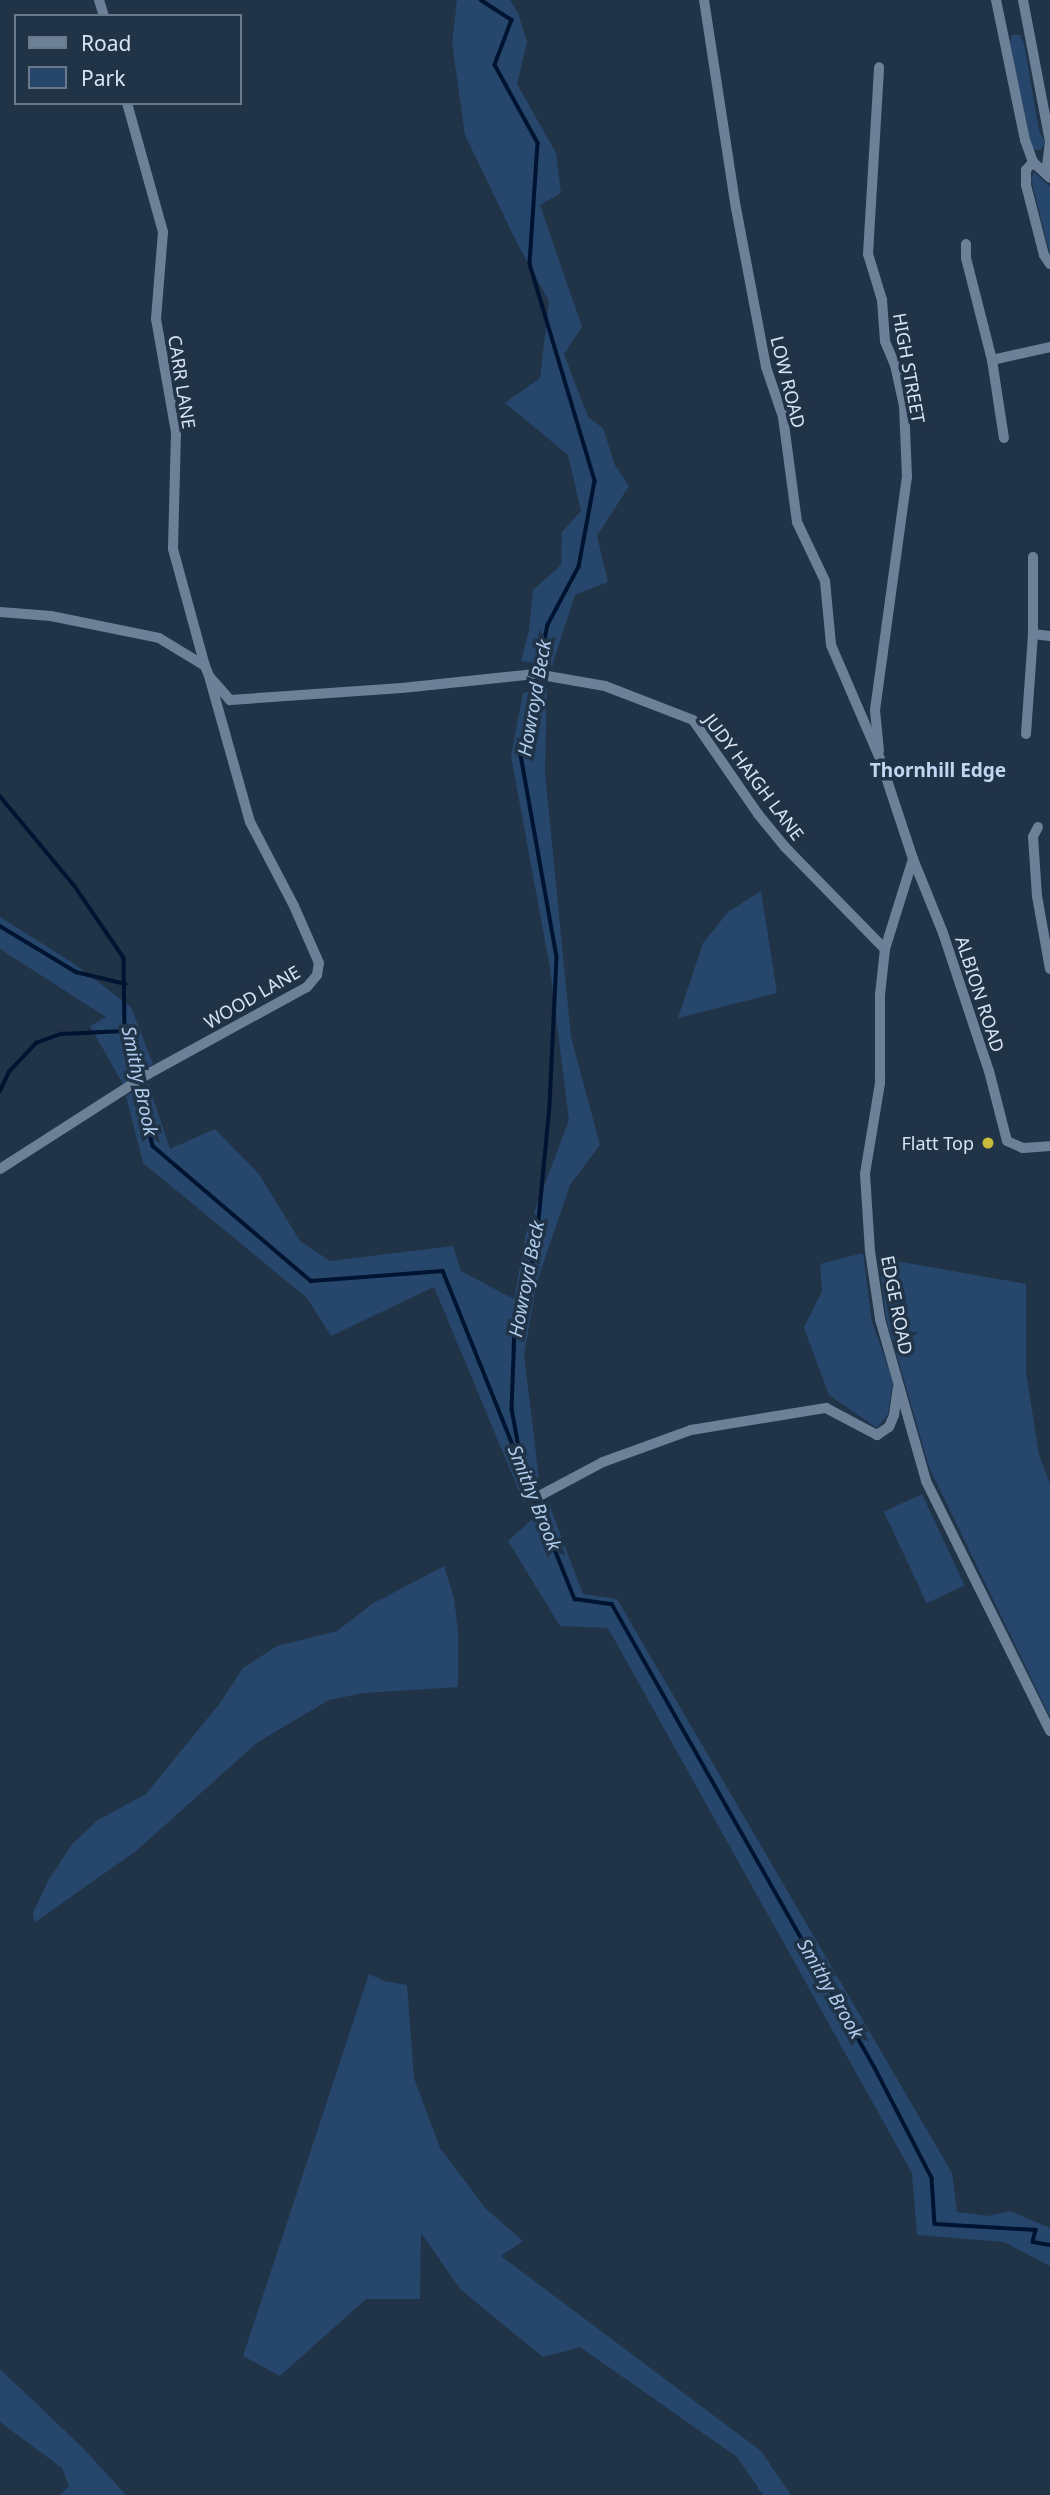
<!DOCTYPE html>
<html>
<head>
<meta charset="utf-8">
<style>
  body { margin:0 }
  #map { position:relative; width:1050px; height:2495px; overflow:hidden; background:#213347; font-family:"Noto Sans",sans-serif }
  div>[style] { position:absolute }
  .green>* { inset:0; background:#26466c; transform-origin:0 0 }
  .stream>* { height:3.5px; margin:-1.75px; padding:0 1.75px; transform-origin:1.75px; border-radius:1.75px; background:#001431 }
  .minor>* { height:10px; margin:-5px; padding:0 5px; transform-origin:5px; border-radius:5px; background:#6c8098 }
  .dots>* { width:19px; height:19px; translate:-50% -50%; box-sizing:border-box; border:4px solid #213347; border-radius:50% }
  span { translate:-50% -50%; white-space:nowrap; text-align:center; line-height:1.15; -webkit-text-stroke:7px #213347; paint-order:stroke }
  .street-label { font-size:18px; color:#d9e4f2 }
  .poi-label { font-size:18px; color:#d9e4f2 }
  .right { translate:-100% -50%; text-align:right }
  .water-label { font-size:19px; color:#b0cced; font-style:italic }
  .neighbourhood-label { font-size:19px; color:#c1d6f1; font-weight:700 }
  .legend { position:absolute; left:14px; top:14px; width:228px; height:91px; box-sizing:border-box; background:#213347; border:2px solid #6b7a8b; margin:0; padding:9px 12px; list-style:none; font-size:21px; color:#d9e4f2 }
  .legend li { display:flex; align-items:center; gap:14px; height:35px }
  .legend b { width:35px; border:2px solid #6b7a8b }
</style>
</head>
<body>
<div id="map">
  <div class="green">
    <div style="clip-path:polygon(457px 0,510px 0,518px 13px,527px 42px,517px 84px,556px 153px,561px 193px,540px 205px,582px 327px,564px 354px,588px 417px,603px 428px,615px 465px,629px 486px,597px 536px,608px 582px,575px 595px,552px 666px,521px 661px,529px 630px,533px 590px,561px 565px,562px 532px,581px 511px,568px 455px,505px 403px,540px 378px,549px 301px,517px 243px,465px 135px,452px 43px)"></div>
    <div style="clip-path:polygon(1012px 35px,1020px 35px,1024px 43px,1039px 131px,1045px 142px,1041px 150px,1033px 150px,1030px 140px,1010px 42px)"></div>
    <div style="clip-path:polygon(1034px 172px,1050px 187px,1050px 255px,1031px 179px)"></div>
    <div style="clip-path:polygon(547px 688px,545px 772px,571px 1037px,600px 1145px,570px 1185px,537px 1282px,524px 1355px,539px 1479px,524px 1503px,434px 1287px,331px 1336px,307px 1298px,143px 1163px,126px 1096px,148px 1083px,170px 1149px,215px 1129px,259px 1174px,300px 1241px,330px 1261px,453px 1246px,461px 1271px,514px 1299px,526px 1234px,569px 1120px,550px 968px,511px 756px,523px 693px)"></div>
    <div style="clip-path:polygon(761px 891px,777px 993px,678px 1018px,703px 943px,728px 912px)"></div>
    <div style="clip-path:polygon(0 917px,73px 963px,131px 1007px,153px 1064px,123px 1084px,90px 1026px,106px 1017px,0 949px)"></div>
    <div style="clip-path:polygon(863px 1253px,872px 1322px,893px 1381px,888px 1414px,877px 1428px,829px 1395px,804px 1328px,822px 1291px,820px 1264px)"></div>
    <div style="clip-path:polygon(879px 1258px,1026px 1284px,1026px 1372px,1039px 1455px,1050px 1484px,1050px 1717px,929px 1467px,886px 1318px)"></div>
    <div style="left:922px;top:1494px;width:101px;height:42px;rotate:65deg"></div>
    <div style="clip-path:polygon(549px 1504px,583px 1594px,617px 1599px,952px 2173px,957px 2212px,988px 2216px,1010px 2211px,1050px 2228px,1050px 2266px,1004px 2242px,917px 2235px,912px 2173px,608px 1628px,560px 1626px,508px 1541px)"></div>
    <div style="clip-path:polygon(444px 1566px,454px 1598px,458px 1631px,458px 1687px,364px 1693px,329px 1700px,258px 1742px,136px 1851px,34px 1923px,33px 1913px,48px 1881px,72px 1844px,98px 1820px,146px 1794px,220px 1703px,243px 1668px,277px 1646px,337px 1631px,372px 1604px)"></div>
    <div style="clip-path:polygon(369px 1974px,384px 1981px,407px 1985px,414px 2078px,440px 2148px,486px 2209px,523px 2241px,501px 2256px,761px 2451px,791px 2495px,763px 2495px,737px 2457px,580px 2347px,543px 2357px,461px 2290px,421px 2233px,420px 2299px,366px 2299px,280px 2376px,243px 2356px)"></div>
    <div style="clip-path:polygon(0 2369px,83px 2448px,126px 2495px,60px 2495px,69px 2486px,62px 2468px,0 2422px)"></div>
  </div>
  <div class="stream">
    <div style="left:481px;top:0;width:37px;rotate:33deg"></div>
    <div style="left:512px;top:20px;width:48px;rotate:110.7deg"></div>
    <div style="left:495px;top:65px;width:89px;rotate:61.1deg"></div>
    <div style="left:538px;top:143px;width:121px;rotate:93.8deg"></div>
    <div style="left:530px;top:264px;width:227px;rotate:73.3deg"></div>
    <div style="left:595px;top:481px;width:87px;rotate:100.5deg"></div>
    <div style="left:579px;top:567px;width:66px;rotate:118.1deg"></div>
    <div style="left:548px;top:625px;width:133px;rotate:101.7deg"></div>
    <div style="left:521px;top:755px;width:205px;rotate:79.9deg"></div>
    <div style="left:557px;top:957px;width:149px;rotate:92.7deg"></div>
    <div style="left:550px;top:1106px;width:146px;rotate:95.5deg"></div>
    <div style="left:536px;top:1251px;width:80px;rotate:105.3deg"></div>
    <div style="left:515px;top:1328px;width:81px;rotate:92.1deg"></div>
    <div style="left:512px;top:1409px;width:66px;rotate:79.5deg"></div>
    <div style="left:0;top:796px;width:116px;rotate:50.3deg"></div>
    <div style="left:74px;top:885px;width:88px;rotate:55.6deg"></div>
    <div style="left:124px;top:958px;width:73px;rotate:89.2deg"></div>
    <div style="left:125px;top:1031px;width:118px;rotate:76.3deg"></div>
    <div style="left:153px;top:1146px;width:208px;rotate:40.5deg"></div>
    <div style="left:311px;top:1281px;width:132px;rotate:-4.3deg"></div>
    <div style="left:443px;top:1271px;width:354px;rotate:68.1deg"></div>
    <div style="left:575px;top:1599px;width:37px;rotate:8deg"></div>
    <div style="left:612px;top:1604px;width:533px;rotate:60.45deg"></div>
    <div style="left:875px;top:2068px;width:124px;rotate:62.6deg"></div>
    <div style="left:932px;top:2178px;width:46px;rotate:86.3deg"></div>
    <div style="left:935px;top:2224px;width:101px;rotate:3.4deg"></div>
    <div style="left:1036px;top:2230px;width:12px;rotate:104deg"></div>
    <div style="left:1033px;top:2242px;width:17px;rotate:10deg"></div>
    <div style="left:0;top:926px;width:89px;rotate:31.2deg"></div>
    <div style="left:76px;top:972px;width:51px;rotate:13.5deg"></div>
    <div style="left:0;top:1091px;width:21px;rotate:-65deg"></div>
    <div style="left:9px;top:1072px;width:40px;rotate:-47deg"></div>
    <div style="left:36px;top:1043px;width:27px;rotate:-20deg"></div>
    <div style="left:61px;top:1034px;width:64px;rotate:-2.7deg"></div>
  </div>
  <div class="minor">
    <div style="left:99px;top:0;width:17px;rotate:73deg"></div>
    <div style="left:704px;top:0;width:210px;rotate:81.3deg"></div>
    <div style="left:736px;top:208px;width:162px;rotate:79.3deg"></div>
    <div style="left:766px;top:367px;width:53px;rotate:71.2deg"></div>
    <div style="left:783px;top:417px;width:106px;rotate:82.4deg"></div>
    <div style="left:797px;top:522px;width:65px;rotate:64.6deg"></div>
    <div style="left:825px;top:581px;width:64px;rotate:84.6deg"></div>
    <div style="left:831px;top:645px;width:124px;rotate:66.7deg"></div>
    <div style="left:880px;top:759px;width:105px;rotate:71.7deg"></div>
    <div style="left:913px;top:859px;width:80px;rotate:67.9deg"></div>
    <div style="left:943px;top:933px;width:145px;rotate:71.6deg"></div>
    <div style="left:989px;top:1071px;width:72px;rotate:75.6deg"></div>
    <div style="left:1007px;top:1141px;width:17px;rotate:24deg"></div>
    <div style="left:1023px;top:1148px;width:27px;rotate:-4deg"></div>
    <div style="left:996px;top:0;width:143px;rotate:78.3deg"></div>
    <div style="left:1025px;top:140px;width:23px;rotate:70deg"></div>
    <div style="left:1033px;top:162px;width:23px;rotate:43deg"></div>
    <div style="left:1023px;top:0;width:144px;rotate:79.2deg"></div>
    <div style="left:127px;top:103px;width:134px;rotate:74.4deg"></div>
    <div style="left:163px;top:232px;width:87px;rotate:94.6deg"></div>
    <div style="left:156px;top:319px;width:116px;rotate:80deg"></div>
    <div style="left:176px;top:433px;width:116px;rotate:91.5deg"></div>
    <div style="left:173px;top:549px;width:121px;rotate:74.7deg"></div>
    <div style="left:1033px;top:162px;width:11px;rotate:131deg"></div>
    <div style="left:1026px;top:170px;width:15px;rotate:90deg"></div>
    <div style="left:1026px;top:185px;width:72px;rotate:75.6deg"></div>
    <div style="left:1044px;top:255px;width:11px;rotate:56deg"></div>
    <div style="left:1046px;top:174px;width:31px;rotate:-83deg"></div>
    <div style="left:966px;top:244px;width:14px;rotate:90deg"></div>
    <div style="left:966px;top:258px;width:105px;rotate:75.7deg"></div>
    <div style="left:992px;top:360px;width:59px;rotate:-12.6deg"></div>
    <div style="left:992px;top:360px;width:79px;rotate:81.3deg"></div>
    <div style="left:0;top:612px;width:51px;rotate:4.5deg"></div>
    <div style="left:51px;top:616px;width:110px;rotate:11.5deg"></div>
    <div style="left:159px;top:638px;width:54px;rotate:31.3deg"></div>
    <div style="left:205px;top:666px;width:11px;rotate:68deg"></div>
    <div style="left:209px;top:676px;width:32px;rotate:49deg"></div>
    <div style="left:230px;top:700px;width:172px;rotate:-4deg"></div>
    <div style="left:402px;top:688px;width:135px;rotate:-6deg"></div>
    <div style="left:536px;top:674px;width:70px;rotate:9.9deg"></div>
    <div style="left:605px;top:686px;width:94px;rotate:21.1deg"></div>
    <div style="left:693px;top:720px;width:114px;rotate:55.3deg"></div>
    <div style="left:758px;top:814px;width:43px;rotate:50.7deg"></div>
    <div style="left:785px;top:847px;width:143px;rotate:45.6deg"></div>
    <div style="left:1033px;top:634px;width:17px;rotate:7deg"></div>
    <div style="left:1026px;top:734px;width:100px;rotate:-86deg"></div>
    <div style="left:1033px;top:634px;width:77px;rotate:-90deg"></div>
    <div style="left:879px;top:751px;width:41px;rotate:-95.6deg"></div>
    <div style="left:875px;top:710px;width:235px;rotate:-82.2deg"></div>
    <div style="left:907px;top:477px;width:71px;rotate:-92.4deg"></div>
    <div style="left:904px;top:406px;width:42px;rotate:-102.4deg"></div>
    <div style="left:895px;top:365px;width:26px;rotate:-113deg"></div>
    <div style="left:885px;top:341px;width:41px;rotate:-94.2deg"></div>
    <div style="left:882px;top:300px;width:48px;rotate:-106.9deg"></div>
    <div style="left:868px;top:254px;width:187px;rotate:-86.6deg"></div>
    <div style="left:1038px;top:827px;width:11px;rotate:117deg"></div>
    <div style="left:1033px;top:837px;width:59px;rotate:86.1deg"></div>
    <div style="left:1037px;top:896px;width:74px;rotate:79.9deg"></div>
    <div style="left:913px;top:859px;width:94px;rotate:107.3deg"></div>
    <div style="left:885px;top:949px;width:46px;rotate:96.2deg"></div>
    <div style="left:880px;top:995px;width:88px;rotate:90deg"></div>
    <div style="left:880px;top:1083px;width:92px;rotate:99.4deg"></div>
    <div style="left:865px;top:1174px;width:77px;rotate:86.3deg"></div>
    <div style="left:870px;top:1251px;width:69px;rotate:81.6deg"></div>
    <div style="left:880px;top:1319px;width:168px;rotate:74.1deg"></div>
    <div style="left:926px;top:1481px;width:279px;rotate:63.6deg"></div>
    <div style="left:0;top:1169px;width:176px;rotate:-32.7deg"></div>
    <div style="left:148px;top:1074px;width:181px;rotate:-28.7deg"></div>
    <div style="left:307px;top:987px;width:16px;rotate:-50deg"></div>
    <div style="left:317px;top:975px;width:12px;rotate:-81deg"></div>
    <div style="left:319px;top:963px;width:62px;rotate:-113.7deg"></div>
    <div style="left:294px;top:906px;width:95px;rotate:-117.6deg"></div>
    <div style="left:250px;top:822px;width:148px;rotate:-105.7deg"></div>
    <div style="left:541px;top:1495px;width:70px;rotate:-28deg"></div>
    <div style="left:603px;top:1462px;width:94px;rotate:-20deg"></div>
    <div style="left:691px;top:1430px;width:137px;rotate:-9.3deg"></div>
    <div style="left:826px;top:1408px;width:58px;rotate:27.9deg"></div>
    <div style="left:877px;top:1435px;width:14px;rotate:-34deg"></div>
    <div style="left:889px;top:1427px;width:13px;rotate:-67deg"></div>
    <div style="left:894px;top:1415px;width:28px;rotate:-82deg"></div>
  </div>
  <div class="dots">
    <div style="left:988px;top:1143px;background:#c8bb3b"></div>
  </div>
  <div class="street-label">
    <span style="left:909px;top:368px;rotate:80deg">HIGH STREET</span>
    <span style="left:182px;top:382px;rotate:81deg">CARR LANE</span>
    <span style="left:788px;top:382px;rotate:76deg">LOW ROAD</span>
    <span style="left:754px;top:777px;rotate:53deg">JUDY HAIGH LANE</span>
    <span style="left:980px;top:994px;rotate:72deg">ALBION ROAD</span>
    <span style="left:252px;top:997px;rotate:-30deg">WOOD LANE</span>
    <span style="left:897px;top:1305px;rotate:79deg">EDGE ROAD</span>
  </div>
  <div class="poi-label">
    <span class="right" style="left:974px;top:1143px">Flatt Top</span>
  </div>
  <div class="water-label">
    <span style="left:535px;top:698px;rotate:-80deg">Howroyd Beck</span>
    <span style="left:139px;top:1081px;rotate:78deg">Smithy Brook</span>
    <span style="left:527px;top:1279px;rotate:-79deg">Howroyd Beck</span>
    <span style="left:534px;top:1498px;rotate:68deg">Smithy Brook</span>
    <span style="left:830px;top:1989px;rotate:60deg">Smithy Brook</span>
  </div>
  <div class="neighbourhood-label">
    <span style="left:938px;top:771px">Thornhill Edge</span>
  </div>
  <ul class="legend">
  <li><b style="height:9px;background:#6c8098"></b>Road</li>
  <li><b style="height:19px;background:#26466c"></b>Park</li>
  </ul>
</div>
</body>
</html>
